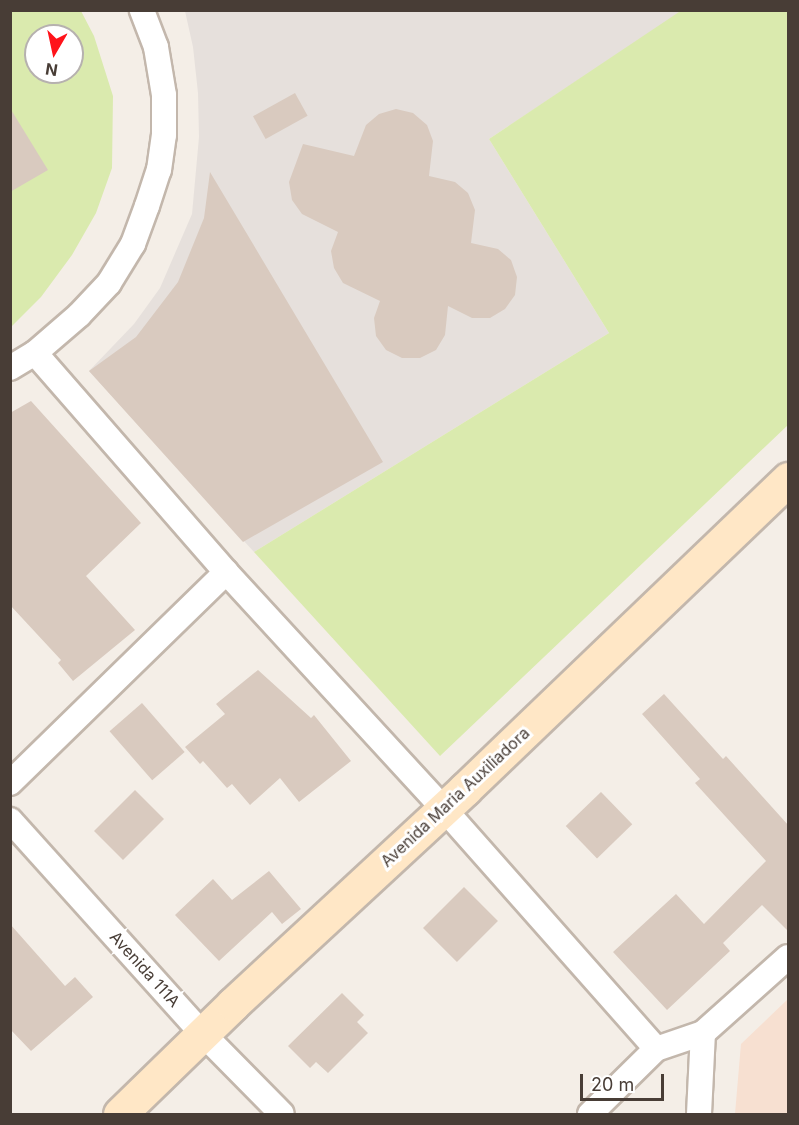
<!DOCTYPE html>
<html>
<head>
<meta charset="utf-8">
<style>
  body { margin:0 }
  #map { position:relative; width:799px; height:1125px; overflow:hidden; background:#f4eee7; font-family:Inter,sans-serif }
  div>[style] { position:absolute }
  .commercial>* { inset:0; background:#f7e0d1 }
  .industrial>* { inset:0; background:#e6e0dc }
  .green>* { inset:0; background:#daeaae }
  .building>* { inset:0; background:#d9cabf; transform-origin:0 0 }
  .roads { filter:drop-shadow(2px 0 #c3b7ac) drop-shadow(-2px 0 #c3b7ac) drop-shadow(0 2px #c3b7ac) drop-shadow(0 -2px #c3b7ac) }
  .street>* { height:24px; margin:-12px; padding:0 12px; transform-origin:12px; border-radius:12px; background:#fff }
  .secondary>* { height:33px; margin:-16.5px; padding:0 16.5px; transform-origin:16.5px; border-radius:16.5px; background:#ffe7c6 }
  span { translate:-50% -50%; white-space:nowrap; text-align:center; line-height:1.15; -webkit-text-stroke:6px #fff; paint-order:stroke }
  .street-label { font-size:16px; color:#483d36 }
  .frame { position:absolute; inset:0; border:12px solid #483d36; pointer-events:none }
  .north { position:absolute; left:24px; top:24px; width:60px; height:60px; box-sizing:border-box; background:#fff; border:2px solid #b6b1af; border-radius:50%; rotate:189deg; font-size:16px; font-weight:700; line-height:24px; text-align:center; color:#483d36 }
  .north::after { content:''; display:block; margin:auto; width:21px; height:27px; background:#ff131a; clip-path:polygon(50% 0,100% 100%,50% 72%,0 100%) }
  .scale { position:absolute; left:580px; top:1074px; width:84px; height:27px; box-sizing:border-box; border:3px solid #483d36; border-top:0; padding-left:8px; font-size:18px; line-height:21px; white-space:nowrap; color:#483d36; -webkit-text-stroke:4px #fff; paint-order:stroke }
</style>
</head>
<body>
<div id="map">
  <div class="commercial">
    <div style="clip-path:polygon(788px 999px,788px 1114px,735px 1114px,741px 1044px)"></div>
  </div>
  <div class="industrial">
    <div style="clip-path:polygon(185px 11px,682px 11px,489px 139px,609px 333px,254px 552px,89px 371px,134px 324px,160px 288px,192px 214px,199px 137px,198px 93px,193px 47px)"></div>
  </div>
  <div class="green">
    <div style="clip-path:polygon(682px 10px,788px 11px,788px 425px,440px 756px,254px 552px,609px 333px,489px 139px)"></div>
    <div style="clip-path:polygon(evenodd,11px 11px,81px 11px,94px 36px,113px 96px,112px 168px,96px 213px,72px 255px,41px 297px,11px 327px,11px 11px,36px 36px,72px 36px,72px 72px,36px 72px,36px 36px)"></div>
  </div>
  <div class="building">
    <div style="left:295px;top:93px;width:26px;height:48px;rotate:61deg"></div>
    <div style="clip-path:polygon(10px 108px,48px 170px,10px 192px)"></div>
    <div style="clip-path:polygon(396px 109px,413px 113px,427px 125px,433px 141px,429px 176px,455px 182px,468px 193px,475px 210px,471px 243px,498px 249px,511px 260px,517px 277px,515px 295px,505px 309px,490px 318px,472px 318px,448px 306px,445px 335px,436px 350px,420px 358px,402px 358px,386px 350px,376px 336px,374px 318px,380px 301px,343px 283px,334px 268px,331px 251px,338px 232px,302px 214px,292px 200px,289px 182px,303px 144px,354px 156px,366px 125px,379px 114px)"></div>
    <div style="clip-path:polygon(210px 172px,383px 462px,243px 542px,89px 371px,136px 337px,178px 282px,204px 218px)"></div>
    <div style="clip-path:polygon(31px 401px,141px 523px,86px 576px,135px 630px,73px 681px,58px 663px,61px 660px,10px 605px,10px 413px)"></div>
    <div style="clip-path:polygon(258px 670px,311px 718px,314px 715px,351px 761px,299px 802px,280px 778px,250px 805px,232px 784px,227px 788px,203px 761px,200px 764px,185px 747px,225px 714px,216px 704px)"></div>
    <div style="clip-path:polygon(664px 694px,723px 759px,726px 756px,789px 826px,789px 932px,762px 905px,723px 943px,730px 951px,667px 1010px,613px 952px,676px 894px,704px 924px,766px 861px,695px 783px,700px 779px,642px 714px)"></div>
    <div style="left:142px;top:703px;width:65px;height:43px;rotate:49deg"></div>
    <div style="left:135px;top:790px;width:41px;height:58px;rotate:45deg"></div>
    <div style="left:601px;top:792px;width:45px;height:49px;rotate:46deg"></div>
    <div style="clip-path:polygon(269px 871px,301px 909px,282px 924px,272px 912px,219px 961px,175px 915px,213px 879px,232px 900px)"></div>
    <div style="left:464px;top:887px;width:48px;height:58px;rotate:45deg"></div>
    <div style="clip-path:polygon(10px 924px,65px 986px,75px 977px,93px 997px,31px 1051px,10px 1029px)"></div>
    <div style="clip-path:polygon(342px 993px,364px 1015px,357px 1022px,368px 1033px,328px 1073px,316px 1062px,310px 1068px,288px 1046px)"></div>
  </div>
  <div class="roads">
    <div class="street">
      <div style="left:35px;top:353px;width:291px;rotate:48.9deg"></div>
      <div style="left:226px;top:572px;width:322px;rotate:47.4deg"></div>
      <div style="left:444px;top:809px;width:320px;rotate:48.5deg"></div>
      <div style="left:10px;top:368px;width:29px;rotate:-31deg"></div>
      <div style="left:35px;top:353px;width:58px;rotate:-40.8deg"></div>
      <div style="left:79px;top:315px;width:44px;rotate:-46.8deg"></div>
      <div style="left:109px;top:283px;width:46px;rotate:-58.4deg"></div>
      <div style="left:133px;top:244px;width:40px;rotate:-69.8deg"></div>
      <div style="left:147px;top:206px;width:38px;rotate:-72deg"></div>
      <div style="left:159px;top:170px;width:35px;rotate:-82deg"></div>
      <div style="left:164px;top:135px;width:40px;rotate:-90deg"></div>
      <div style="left:164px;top:95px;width:49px;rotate:-99.5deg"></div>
      <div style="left:156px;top:47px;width:40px;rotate:-111deg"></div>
      <div style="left:10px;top:783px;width:302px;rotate:-44.3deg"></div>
      <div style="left:10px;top:820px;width:288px;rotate:48deg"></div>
      <div style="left:203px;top:1034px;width:112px;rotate:45.4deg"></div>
      <div style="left:590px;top:1114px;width:93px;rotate:-44.6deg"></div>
      <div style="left:656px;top:1049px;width:50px;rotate:-18.8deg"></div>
      <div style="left:703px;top:1033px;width:114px;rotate:-41.8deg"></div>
      <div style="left:699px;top:1114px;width:81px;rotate:-87.2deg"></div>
    </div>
    <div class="secondary">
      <div style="left:120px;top:1114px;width:158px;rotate:-44.2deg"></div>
      <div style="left:233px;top:1004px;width:316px;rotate:-42.8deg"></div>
      <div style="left:465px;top:789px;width:448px;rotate:-43.8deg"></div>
    </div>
  </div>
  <div class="street-label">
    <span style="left:455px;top:797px;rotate:-43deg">Avenida Maria Auxiliadora</span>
    <span style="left:145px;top:969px;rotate:48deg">Avenida 111A</span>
  </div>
  <div class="frame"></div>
  <div class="north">N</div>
  <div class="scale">20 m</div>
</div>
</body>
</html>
